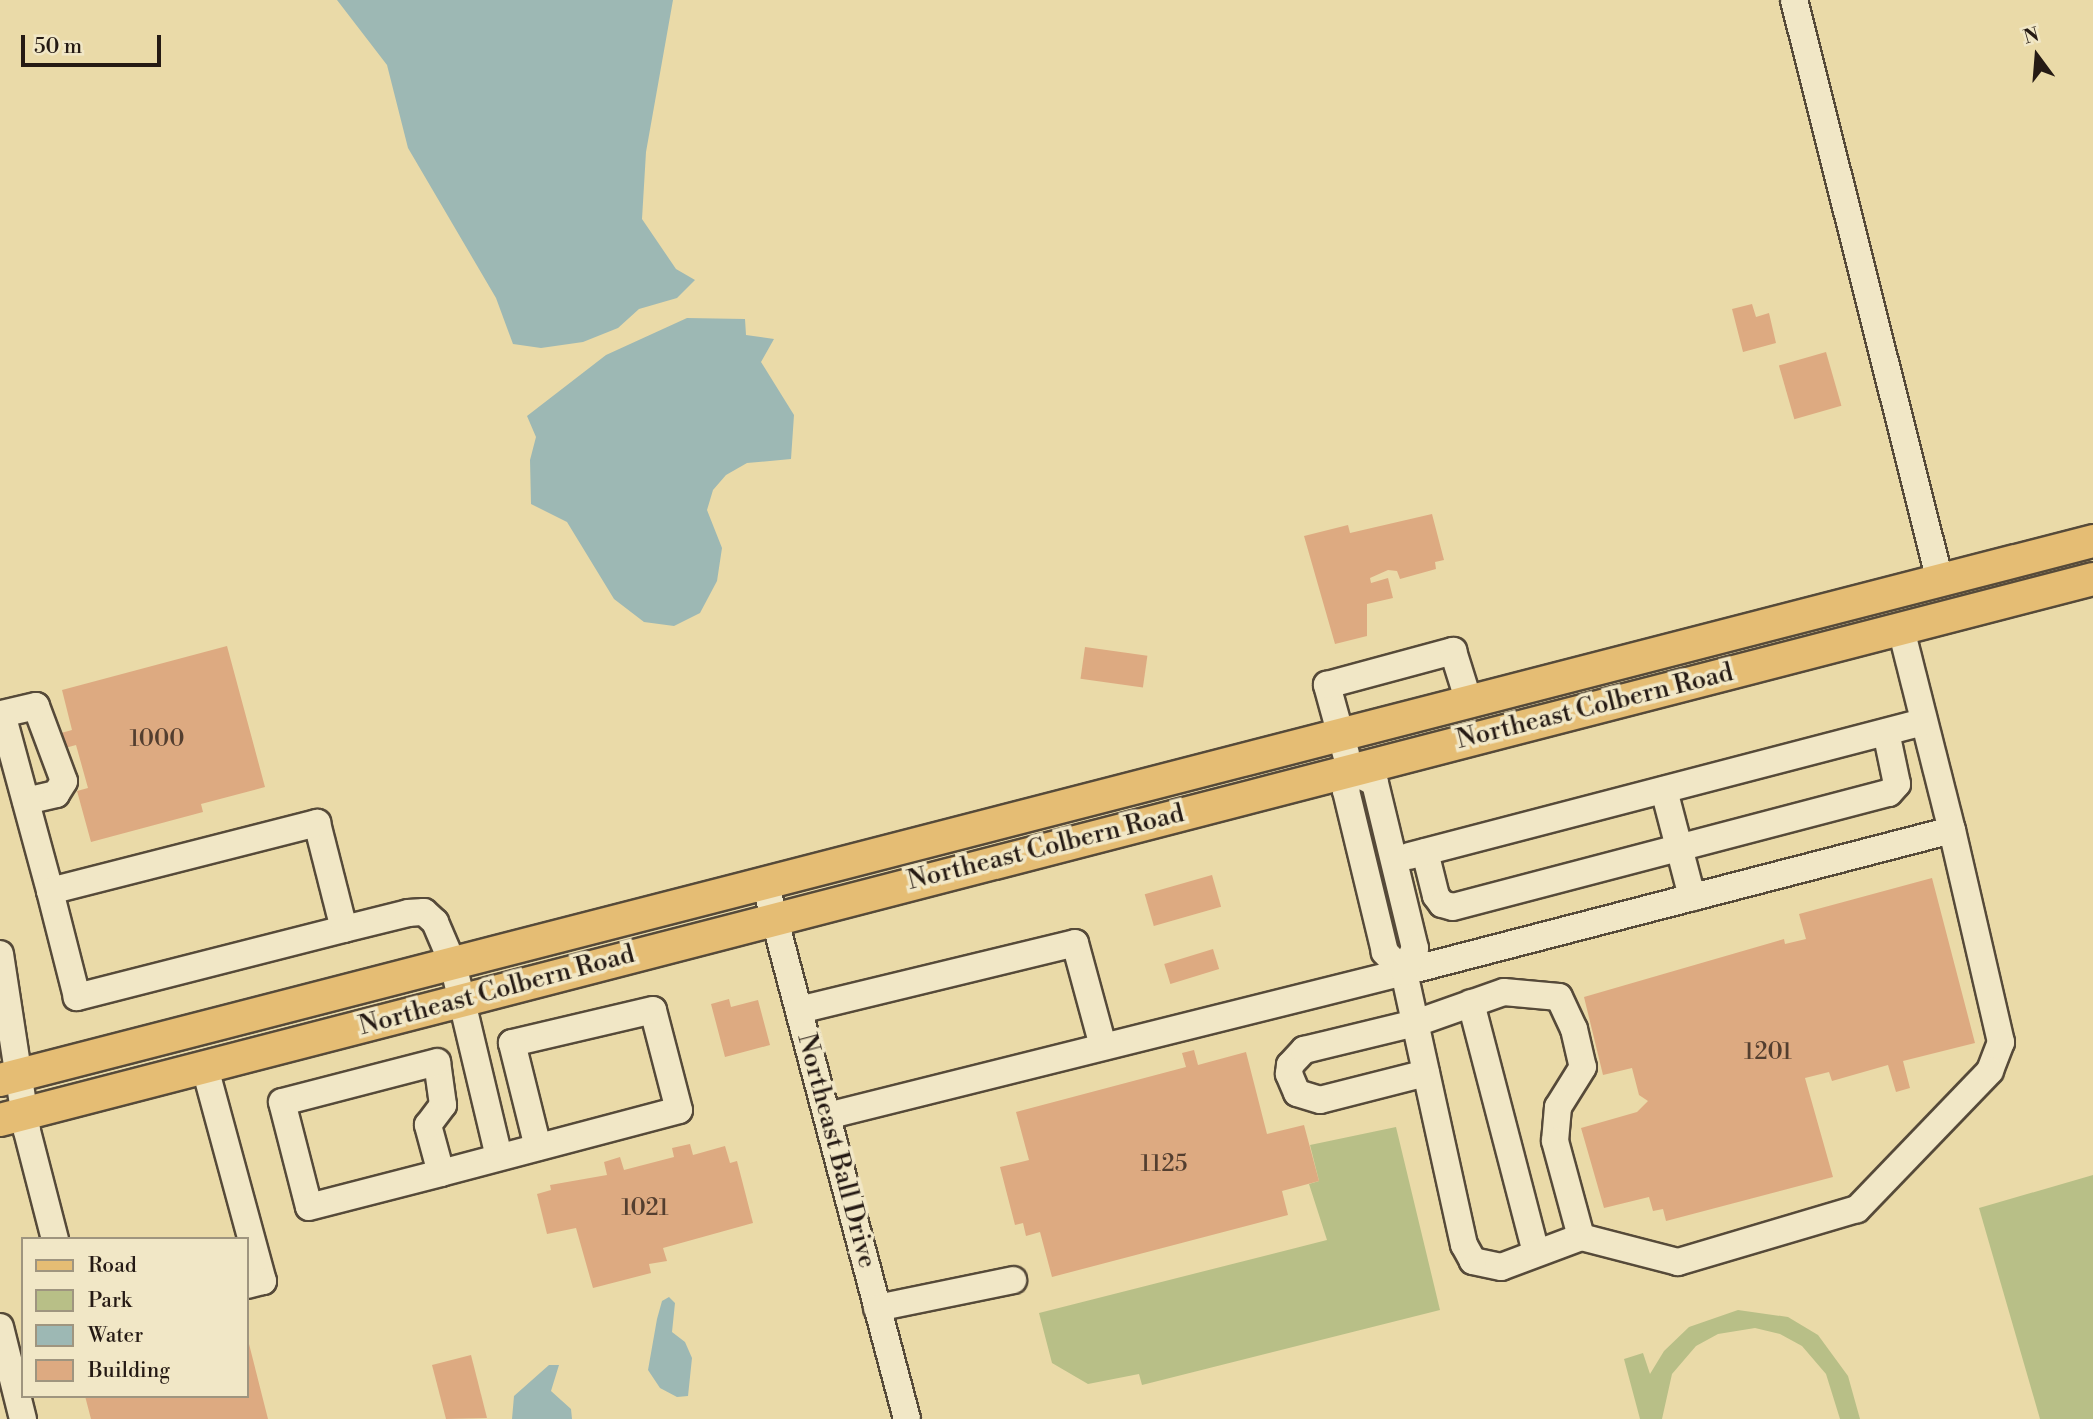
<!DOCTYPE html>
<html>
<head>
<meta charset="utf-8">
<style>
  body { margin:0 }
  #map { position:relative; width:2093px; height:1419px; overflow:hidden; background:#eadaa8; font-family:"Libre Bodoni",serif }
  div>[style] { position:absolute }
  .green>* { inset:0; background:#b8bf87 }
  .water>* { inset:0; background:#9db8b4 }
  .building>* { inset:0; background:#ddaa81; transform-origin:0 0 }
  .roads { filter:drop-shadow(2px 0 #564a39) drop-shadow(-2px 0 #564a39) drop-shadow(0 2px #564a39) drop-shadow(0 -2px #564a39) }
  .minor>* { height:26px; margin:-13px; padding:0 13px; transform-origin:13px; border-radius:13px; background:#f1e7c6 }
  .major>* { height:32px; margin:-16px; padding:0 16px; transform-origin:16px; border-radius:16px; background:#e5bd74 }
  span { translate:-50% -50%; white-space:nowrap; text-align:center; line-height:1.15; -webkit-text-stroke:7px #f1e7c6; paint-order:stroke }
  .number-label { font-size:23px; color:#533e2f }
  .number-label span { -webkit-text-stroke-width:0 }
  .street-label { font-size:26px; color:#251a14 }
  .legend { position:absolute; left:21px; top:1237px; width:228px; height:161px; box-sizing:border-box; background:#f1e7c6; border:2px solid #9f957f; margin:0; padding:9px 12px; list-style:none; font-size:21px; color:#251a14 }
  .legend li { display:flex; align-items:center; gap:14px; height:35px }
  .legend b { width:35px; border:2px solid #9f957f }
  .north { position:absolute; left:2002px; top:21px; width:70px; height:70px; -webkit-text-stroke:5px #f1e7c6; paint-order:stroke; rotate:344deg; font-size:19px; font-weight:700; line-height:28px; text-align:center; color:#251a14 }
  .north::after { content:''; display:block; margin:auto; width:24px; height:32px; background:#251a14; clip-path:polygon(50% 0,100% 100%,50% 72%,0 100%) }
  .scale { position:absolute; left:21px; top:35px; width:140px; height:32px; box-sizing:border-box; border:4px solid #251a14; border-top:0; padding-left:9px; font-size:21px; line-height:24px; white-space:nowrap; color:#251a14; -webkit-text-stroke:5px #f1e7c6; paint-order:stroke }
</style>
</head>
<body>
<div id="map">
  <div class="green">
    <div style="clip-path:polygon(1396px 1127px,1440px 1310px,1142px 1385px,1139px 1374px,1088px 1384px,1052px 1363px,1039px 1313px,1327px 1240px,1309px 1184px,1319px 1181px,1310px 1145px)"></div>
    <div style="clip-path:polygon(2093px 1175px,2093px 1419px,2040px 1419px,1979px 1208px)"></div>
    <div style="clip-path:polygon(1738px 1310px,1788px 1317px,1818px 1335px,1848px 1376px,1860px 1419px,1840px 1419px,1826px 1374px,1802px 1346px,1780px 1334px,1755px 1328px,1718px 1334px,1696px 1346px,1672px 1374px,1662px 1419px,1640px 1419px,1624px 1359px,1643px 1353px,1650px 1374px,1664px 1351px,1689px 1327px)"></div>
  </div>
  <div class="water">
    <div style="clip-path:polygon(337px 0,673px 0,646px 152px,642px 219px,676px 269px,695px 280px,677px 298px,639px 309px,618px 328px,583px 342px,541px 348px,513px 344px,496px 298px,408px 148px,387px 65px)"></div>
    <div style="clip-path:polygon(687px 318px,745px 319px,746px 335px,774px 339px,761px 362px,794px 415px,791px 459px,747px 463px,726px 475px,713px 490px,707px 510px,722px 548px,717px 581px,700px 613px,674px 626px,644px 622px,614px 599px,567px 522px,531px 504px,530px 460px,536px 437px,527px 416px,606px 355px)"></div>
    <div style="clip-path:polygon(669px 1297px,675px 1303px,672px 1332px,685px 1342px,692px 1358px,688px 1396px,677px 1397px,660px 1388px,648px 1370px,657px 1319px,662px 1301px)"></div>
    <div style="clip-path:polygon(549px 1365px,559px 1365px,551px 1391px,571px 1409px,572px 1419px,512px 1419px,514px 1396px)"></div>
  </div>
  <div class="building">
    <div style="clip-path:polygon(1752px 304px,1756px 317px,1769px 313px,1776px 343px,1743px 352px,1732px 309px)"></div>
    <div style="left:1826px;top:352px;width:56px;height:49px;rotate:74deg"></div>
    <div style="clip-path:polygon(1432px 514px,1444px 560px,1435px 562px,1436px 569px,1400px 579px,1397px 571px,1388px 570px,1370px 578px,1371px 583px,1388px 578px,1393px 598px,1367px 604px,1367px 636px,1335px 644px,1304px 536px,1348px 525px,1350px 533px)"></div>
    <div style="clip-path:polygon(227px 646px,265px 787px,201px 804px,203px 812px,91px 842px,77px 791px,88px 788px,76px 745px,65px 748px,61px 733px,72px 730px,62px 690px)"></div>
    <div style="left:1085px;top:647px;width:63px;height:32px;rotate:8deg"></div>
    <div style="left:1212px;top:875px;width:33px;height:70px;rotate:74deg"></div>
    <div style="clip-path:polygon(1932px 878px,1975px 1043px,1903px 1061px,1910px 1088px,1896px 1092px,1888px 1065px,1832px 1081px,1829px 1072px,1805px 1078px,1833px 1177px,1666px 1221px,1663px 1209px,1653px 1211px,1649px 1197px,1604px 1208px,1581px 1128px,1637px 1112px,1648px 1101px,1639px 1095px,1632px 1068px,1603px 1075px,1584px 997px,1784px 939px,1785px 944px,1806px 939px,1799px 914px)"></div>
    <div style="left:1213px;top:949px;width:21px;height:51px;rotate:73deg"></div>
    <div style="clip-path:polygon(729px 999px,731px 1007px,758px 1000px,770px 1045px,725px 1057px,711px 1004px)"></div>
    <div style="clip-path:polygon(1194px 1050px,1198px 1065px,1246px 1052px,1267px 1134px,1304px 1125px,1319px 1181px,1282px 1191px,1288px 1215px,1052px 1277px,1040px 1232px,1026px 1236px,1023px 1223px,1015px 1225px,1000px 1167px,1029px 1160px,1016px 1112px,1186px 1067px,1182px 1053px)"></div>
    <div style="clip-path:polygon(690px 1144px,693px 1155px,725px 1146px,730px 1163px,737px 1161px,753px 1223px,663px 1248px,667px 1261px,649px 1264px,651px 1273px,593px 1288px,576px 1228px,547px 1234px,537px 1194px,551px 1190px,550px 1185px,607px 1175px,604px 1162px,620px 1157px,624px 1170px,674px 1157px,672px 1148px)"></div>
    <div style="clip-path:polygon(248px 1340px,268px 1419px,91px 1419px,85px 1396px,247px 1396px)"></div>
    <div style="clip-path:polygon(471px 1355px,487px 1418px,446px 1419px,432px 1365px)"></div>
  </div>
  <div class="roads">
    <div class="minor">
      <div style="left:1794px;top:0;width:599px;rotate:75.89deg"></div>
      <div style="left:1901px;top:629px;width:207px;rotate:75.8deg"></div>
      <div style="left:1346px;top:754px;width:72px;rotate:-105.4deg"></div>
      <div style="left:1327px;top:685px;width:131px;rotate:-15.1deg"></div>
      <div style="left:1453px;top:651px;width:53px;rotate:72.6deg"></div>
      <div style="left:1664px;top:790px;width:111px;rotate:75.3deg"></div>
      <div style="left:26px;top:801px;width:31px;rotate:-13deg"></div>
      <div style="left:56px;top:794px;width:15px;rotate:-58deg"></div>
      <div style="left:64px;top:781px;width:80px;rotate:-110.5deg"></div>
      <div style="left:36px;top:706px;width:35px;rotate:167deg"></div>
      <div style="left:2px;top:714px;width:183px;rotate:74.8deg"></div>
      <div style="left:317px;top:823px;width:109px;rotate:75.7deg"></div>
      <div style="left:344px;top:929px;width:276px;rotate:165.7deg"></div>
      <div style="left:77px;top:997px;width:109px;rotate:-104.3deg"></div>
      <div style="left:50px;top:891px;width:276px;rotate:-14.3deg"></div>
      <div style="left:1425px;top:852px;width:45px;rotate:76deg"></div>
      <div style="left:1436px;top:896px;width:10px;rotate:53deg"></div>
      <div style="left:1442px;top:904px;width:11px;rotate:15deg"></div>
      <div style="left:1453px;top:907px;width:451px;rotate:-14.7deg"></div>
      <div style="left:1889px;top:793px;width:12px;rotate:-48deg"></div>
      <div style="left:1897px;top:784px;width:53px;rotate:-101.9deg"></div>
      <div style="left:1409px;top:856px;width:531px;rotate:-14.61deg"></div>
      <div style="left:765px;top:883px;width:554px;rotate:75.16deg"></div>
      <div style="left:344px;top:929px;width:66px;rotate:-14deg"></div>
      <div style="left:408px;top:913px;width:16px;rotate:-4deg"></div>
      <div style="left:424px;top:912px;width:15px;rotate:42deg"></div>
      <div style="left:435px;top:922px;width:46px;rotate:66.8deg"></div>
      <div style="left:453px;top:964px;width:198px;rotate:76.6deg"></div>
      <div style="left:0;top:954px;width:179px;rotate:81.3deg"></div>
      <div style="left:27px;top:1131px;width:112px;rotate:75.5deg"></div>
      <div style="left:1471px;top:1003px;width:258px;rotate:75.4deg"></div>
      <div style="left:799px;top:1010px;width:284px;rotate:-13.6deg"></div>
      <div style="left:1075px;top:943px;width:107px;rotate:74.8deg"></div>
      <div style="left:205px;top:1068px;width:221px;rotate:74.8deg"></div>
      <div style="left:263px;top:1281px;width:16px;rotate:166deg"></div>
      <div style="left:1426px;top:1073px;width:109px;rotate:165.7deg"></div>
      <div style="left:1320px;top:1100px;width:24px;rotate:-163deg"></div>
      <div style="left:1297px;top:1093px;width:21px;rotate:-113deg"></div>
      <div style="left:1289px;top:1074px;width:9px;rotate:-84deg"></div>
      <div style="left:1290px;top:1065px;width:21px;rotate:-47deg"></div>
      <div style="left:1304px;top:1050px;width:115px;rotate:-13.6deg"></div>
      <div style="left:1416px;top:1023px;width:93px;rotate:-19.4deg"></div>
      <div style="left:1504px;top:992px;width:55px;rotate:5.2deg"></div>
      <div style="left:1559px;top:997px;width:35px;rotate:65deg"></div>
      <div style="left:1574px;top:1029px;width:39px;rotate:77deg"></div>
      <div style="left:1583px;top:1067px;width:47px;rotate:122deg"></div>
      <div style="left:1558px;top:1107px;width:34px;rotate:95deg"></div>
      <div style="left:1555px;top:1141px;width:99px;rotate:74.8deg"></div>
      <div style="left:827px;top:1116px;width:595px;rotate:-14.01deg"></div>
      <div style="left:1404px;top:972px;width:566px;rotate:-14.53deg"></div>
      <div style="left:1952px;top:830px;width:218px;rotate:77deg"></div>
      <div style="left:2001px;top:1042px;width:31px;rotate:111deg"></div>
      <div style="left:1990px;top:1071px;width:192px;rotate:133.9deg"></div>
      <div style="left:1857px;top:1209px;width:187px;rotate:163.5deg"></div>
      <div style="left:1678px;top:1262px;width:100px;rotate:-165.5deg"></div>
      <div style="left:1581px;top:1237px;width:85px;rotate:159.4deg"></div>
      <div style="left:1501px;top:1267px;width:29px;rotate:-168deg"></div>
      <div style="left:1473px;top:1261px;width:18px;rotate:-119deg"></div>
      <div style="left:1464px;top:1245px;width:280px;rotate:-102.4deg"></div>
      <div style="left:1404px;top:972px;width:28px;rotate:-134deg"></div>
      <div style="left:1385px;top:952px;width:166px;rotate:-103.6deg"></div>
      <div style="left:1346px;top:791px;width:21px;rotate:-79deg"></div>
      <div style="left:1350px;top:770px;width:28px;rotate:27deg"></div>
      <div style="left:1375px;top:783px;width:170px;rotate:76.4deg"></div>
      <div style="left:1415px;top:948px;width:26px;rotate:115deg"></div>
      <div style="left:441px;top:1173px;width:50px;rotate:-105.2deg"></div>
      <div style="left:428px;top:1125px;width:25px;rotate:-53deg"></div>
      <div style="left:443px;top:1105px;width:43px;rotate:-97.9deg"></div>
      <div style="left:437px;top:1062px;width:160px;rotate:165.5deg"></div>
      <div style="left:282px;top:1102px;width:108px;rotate:75.6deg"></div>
      <div style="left:309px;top:1207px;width:136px;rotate:-14.4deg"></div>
      <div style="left:441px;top:1173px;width:246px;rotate:-14.8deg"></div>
      <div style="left:679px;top:1110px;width:103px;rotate:-104.6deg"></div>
      <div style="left:653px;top:1010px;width:145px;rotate:166.8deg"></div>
      <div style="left:512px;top:1043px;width:107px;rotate:76deg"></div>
      <div style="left:877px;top:1308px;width:139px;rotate:-11.6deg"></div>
      <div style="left:0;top:1327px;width:95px;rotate:76deg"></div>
    </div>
    <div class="major">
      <div style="left:0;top:1080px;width:2161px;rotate:-14.44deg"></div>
      <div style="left:0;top:1120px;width:2162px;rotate:-14.49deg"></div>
    </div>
  </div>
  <div class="number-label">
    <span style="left:157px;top:739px">1000</span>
    <span style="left:1768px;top:1052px">1201</span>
    <span style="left:1164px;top:1164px">1125</span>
    <span style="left:645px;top:1208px">1021</span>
  </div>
  <div class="street-label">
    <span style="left:1595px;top:707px;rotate:-14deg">Northeast Colbern Road</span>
    <span style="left:1046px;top:848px;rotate:-14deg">Northeast Colbern Road</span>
    <span style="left:497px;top:991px;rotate:-15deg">Northeast Colbern Road</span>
    <span style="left:836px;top:1151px;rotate:75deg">Northeast Ball Drive</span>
  </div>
  <ul class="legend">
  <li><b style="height:9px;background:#e5bd74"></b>Road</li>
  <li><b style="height:19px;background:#b8bf87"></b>Park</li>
  <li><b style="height:19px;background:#9db8b4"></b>Water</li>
  <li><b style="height:19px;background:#ddaa81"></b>Building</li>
  </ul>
  <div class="north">N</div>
  <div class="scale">50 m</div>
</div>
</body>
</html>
